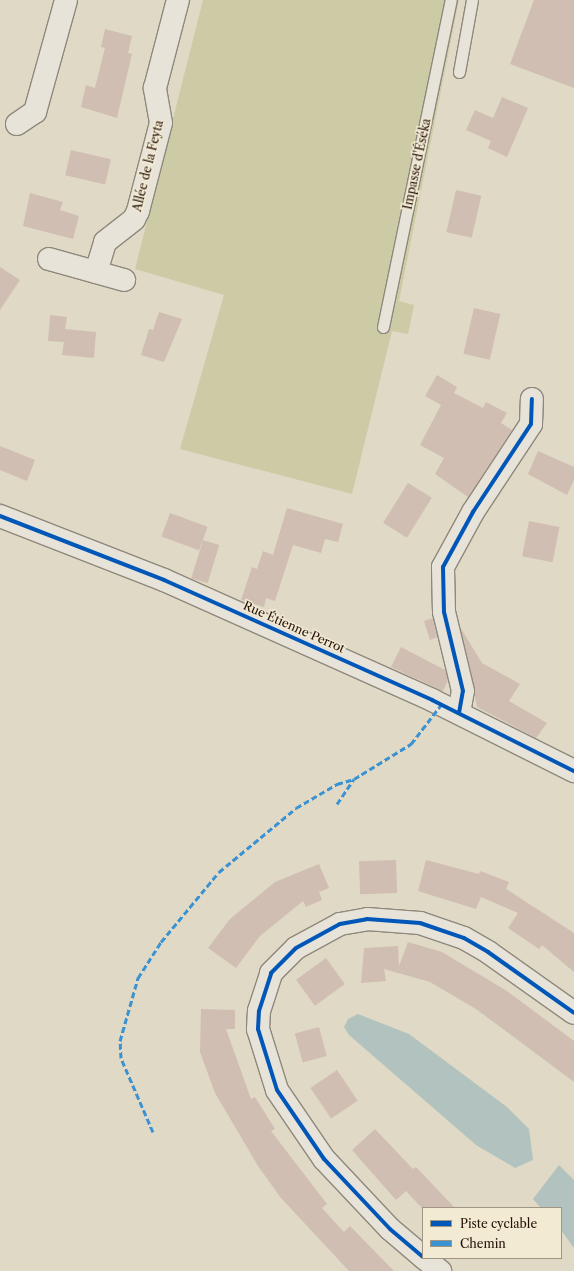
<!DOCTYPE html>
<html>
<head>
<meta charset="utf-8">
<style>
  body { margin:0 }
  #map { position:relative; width:574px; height:1271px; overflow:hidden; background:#e0d9c5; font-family:"Libre Caslon Text",serif }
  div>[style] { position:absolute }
  .green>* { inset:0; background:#cccba6 }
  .water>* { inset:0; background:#b2c3bf }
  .building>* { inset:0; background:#d0beb2; transform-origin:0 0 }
  .roads { filter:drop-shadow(1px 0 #8e887c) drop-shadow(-1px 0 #8e887c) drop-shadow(0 1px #8e887c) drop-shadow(0 -1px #8e887c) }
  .service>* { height:11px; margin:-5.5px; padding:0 5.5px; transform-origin:5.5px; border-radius:5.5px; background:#e7e3d9 }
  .minor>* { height:22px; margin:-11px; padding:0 11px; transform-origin:11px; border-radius:11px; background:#e7e3d9 }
  .quiet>* { height:3px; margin-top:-1.5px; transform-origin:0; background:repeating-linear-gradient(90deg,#3b92d2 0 6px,transparent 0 9px) }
  .cycleway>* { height:4px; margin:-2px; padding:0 2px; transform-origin:2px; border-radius:2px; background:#0057b8 }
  span { translate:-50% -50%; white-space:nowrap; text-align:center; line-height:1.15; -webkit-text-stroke:3px #f2ead2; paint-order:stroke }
  .street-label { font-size:12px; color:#241209 }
  .legend { position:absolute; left:422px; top:1207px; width:140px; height:52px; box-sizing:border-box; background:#f2ead2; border:1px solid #a09482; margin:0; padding:5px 7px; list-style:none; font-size:12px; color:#241209 }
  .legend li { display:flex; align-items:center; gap:8px; height:20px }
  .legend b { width:20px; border:1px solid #a09482 }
</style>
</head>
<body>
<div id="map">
  <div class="green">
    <div style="clip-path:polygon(203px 0,459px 0,399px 301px,414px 305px,408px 334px,392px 331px,352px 494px,180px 449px,224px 295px,135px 269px)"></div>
  </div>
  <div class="water">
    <div style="clip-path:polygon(358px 1014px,409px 1034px,507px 1107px,529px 1129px,533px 1160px,515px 1168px,476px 1145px,349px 1035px,344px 1027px,348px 1019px)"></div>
    <div style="clip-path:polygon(559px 1165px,574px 1180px,574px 1248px,561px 1230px,561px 1208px,541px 1208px,533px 1199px)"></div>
  </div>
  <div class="building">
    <div style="clip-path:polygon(534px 0,574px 0,574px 88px,510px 64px)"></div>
    <div style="clip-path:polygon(105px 29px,132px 36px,128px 53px,132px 54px,117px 118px,81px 107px,86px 85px,95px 88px,105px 48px,101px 47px)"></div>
    <div style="clip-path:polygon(502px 97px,528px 108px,507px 157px,488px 148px,491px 141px,466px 130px,475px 110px,493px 118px)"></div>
    <div style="left:71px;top:150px;width:41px;height:26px;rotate:13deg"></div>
    <div style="left:456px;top:190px;width:26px;height:43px;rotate:13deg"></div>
    <div style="clip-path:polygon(30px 193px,63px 202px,60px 210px,79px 216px,73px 239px,23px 226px)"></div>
    <div style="clip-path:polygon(0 267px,20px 280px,0 310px)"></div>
    <div style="left:474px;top:308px;width:27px;height:47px;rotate:13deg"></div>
    <div style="clip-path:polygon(159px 312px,182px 319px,164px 362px,141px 355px,149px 329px,153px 330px)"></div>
    <div style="clip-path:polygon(50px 315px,67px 317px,65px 329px,96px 332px,94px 358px,62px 355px,64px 342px,48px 341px)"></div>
    <div style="clip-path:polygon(437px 375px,457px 387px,454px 393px,483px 408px,486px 402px,507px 413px,501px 423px,512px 430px,468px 497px,435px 474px,444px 458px,420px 445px,441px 405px,425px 396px)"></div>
    <div style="clip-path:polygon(0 446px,35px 460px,27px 481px,0 470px)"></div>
    <div style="clip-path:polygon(538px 451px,574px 467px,574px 480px,567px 495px,528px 474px)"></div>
    <div style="left:408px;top:483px;width:28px;height:47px;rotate:32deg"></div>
    <div style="clip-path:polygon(287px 508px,343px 524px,338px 542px,325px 539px,321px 553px,293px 545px,275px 601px,266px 598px,264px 607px,241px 600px,252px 567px,257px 569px,263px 551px,273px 555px)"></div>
    <div style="left:170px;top:513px;width:40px;height:25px;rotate:20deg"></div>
    <div style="left:529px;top:521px;width:31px;height:36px;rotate:11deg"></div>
    <div style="left:203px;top:540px;width:17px;height:40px;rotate:17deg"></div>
    <div style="clip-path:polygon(433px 618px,437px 637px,430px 640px,424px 621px)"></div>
    <div style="clip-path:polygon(460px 627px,482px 663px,520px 684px,509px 701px,547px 723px,536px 738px,477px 707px)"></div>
    <div style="clip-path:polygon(401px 647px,445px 670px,448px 680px,443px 691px,391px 667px)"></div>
    <div style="left:396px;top:860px;width:33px;height:37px;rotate:88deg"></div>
    <div style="clip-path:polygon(426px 860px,479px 874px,480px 871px,509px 882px,506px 889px,574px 933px,574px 972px,542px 945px,539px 949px,508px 928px,518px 913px,481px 897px,476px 909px,418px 891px)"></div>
    <div style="clip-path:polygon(319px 864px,329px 888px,319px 892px,322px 900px,306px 907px,303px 901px,260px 936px,236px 968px,208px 948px,230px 919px,275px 882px)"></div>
    <div style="clip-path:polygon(408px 942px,442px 952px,507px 991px,574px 1041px,574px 1082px,476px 1009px,430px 982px,384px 969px,386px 981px,361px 983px,364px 948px,398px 946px,399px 966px)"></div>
    <div style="left:326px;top:958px;width:32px;height:37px;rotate:54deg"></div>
    <div style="clip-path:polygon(201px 1009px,235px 1010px,235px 1029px,226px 1029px,251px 1099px,255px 1097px,275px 1129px,271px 1131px,327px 1204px,322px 1208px,344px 1232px,350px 1226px,394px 1271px,349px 1271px,281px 1198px,258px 1166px,215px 1093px,200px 1052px)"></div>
    <div style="left:319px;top:1027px;width:30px;height:25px;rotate:75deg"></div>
    <div style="left:337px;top:1070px;width:37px;height:32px;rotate:56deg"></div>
    <div style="clip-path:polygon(375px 1129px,413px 1169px,416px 1167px,455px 1208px,422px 1208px,406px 1191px,396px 1200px,352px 1150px)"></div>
  </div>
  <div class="roads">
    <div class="service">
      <div style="left:459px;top:72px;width:73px;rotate:-79.8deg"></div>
      <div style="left:383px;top:327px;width:334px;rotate:-78.3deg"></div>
    </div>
    <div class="minor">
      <div style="left:17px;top:124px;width:22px;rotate:-34deg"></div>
      <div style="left:35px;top:112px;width:116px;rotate:-74.5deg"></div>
      <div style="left:49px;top:259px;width:78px;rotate:15.6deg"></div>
      <div style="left:96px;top:272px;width:31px;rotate:-73deg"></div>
      <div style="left:105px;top:242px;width:37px;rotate:-38deg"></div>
      <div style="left:134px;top:219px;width:9px;rotate:-63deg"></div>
      <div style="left:138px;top:211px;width:91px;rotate:-75.4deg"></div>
      <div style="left:161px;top:123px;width:36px;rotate:-100deg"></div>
      <div style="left:155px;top:88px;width:91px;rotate:-75.4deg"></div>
      <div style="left:0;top:516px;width:176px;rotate:21.3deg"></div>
      <div style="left:164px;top:580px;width:294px;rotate:24.1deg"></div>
      <div style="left:432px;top:700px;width:159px;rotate:26.6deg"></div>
      <div style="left:459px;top:713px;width:22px;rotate:-80deg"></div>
      <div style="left:463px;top:691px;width:81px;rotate:-103.5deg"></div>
      <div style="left:444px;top:612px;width:45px;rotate:-91.3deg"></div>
      <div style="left:443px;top:567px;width:63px;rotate:-61.4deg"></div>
      <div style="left:473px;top:512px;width:105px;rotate:-56.6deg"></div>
      <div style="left:531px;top:424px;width:25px;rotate:-88deg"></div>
      <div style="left:423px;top:1257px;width:43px;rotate:-139.7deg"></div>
      <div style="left:390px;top:1229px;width:96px;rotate:-133.3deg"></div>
      <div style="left:324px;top:1159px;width:83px;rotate:-124.3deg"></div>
      <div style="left:277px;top:1090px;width:64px;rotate:-107.3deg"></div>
      <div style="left:258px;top:1029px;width:18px;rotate:-87deg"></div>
      <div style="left:259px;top:1011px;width:40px;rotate:-72deg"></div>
      <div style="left:271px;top:973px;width:35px;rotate:-45deg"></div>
      <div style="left:296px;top:948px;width:50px;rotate:-28.6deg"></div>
      <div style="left:340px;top:924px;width:27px;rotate:-10deg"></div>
      <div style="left:367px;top:919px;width:53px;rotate:4.3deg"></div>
      <div style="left:420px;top:923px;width:46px;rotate:18.8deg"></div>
      <div style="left:464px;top:938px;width:28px;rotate:30deg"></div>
      <div style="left:488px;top:952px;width:105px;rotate:35.3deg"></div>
      <div style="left:424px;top:1258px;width:21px;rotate:39deg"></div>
    </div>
  </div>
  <div class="quiet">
    <div style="left:337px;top:804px;width:30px;rotate:-56deg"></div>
    <div style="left:354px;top:779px;width:67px;rotate:-31.6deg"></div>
    <div style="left:411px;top:744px;width:49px;rotate:-52.4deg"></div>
    <div style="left:153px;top:1132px;width:81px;rotate:-113.4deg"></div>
    <div style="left:121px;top:1058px;width:17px;rotate:-93deg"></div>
    <div style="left:120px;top:1041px;width:66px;rotate:-74.1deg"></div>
    <div style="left:138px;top:978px;width:43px;rotate:-57.4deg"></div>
    <div style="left:161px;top:942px;width:91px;rotate:-50.4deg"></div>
    <div style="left:219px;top:872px;width:100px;rotate:-39.7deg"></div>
    <div style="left:296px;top:808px;width:48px;rotate:-30.3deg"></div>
    <div style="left:337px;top:784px;width:18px;rotate:-16deg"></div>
  </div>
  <div class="cycleway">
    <div style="left:0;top:516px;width:176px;rotate:21.3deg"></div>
    <div style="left:164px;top:580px;width:294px;rotate:24.1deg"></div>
    <div style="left:432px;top:700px;width:159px;rotate:26.6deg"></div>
    <div style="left:459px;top:713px;width:22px;rotate:-80deg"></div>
    <div style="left:463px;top:691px;width:81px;rotate:-103.5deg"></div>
    <div style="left:444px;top:612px;width:45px;rotate:-91.3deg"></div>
    <div style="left:443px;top:567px;width:63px;rotate:-61.4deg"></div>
    <div style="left:473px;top:512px;width:105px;rotate:-56.6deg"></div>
    <div style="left:531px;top:424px;width:25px;rotate:-88deg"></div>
    <div style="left:423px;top:1257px;width:43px;rotate:-139.7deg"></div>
    <div style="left:390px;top:1229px;width:96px;rotate:-133.3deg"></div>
    <div style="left:324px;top:1159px;width:83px;rotate:-124.3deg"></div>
    <div style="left:277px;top:1090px;width:64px;rotate:-107.3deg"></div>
    <div style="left:258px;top:1029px;width:18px;rotate:-87deg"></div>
    <div style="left:259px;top:1011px;width:40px;rotate:-72deg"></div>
    <div style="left:271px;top:973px;width:35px;rotate:-45deg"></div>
    <div style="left:296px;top:948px;width:50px;rotate:-28.6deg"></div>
    <div style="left:340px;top:924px;width:27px;rotate:-10deg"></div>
    <div style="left:367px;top:919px;width:53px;rotate:4.3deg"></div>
    <div style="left:420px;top:923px;width:46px;rotate:18.8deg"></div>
    <div style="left:464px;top:938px;width:28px;rotate:30deg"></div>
    <div style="left:488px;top:952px;width:105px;rotate:35.3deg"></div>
  </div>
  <div class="street-label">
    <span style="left:417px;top:164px;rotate:-78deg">Impasse d'Éséka</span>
    <span style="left:148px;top:166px;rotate:-76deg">Allée de la Feyta</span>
    <span style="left:294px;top:627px;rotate:24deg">Rue Étienne Perrot</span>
  </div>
  <ul class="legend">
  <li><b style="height:5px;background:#0057b8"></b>Piste cyclable</li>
  <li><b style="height:5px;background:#3b92d2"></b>Chemin</li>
  </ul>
</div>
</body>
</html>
